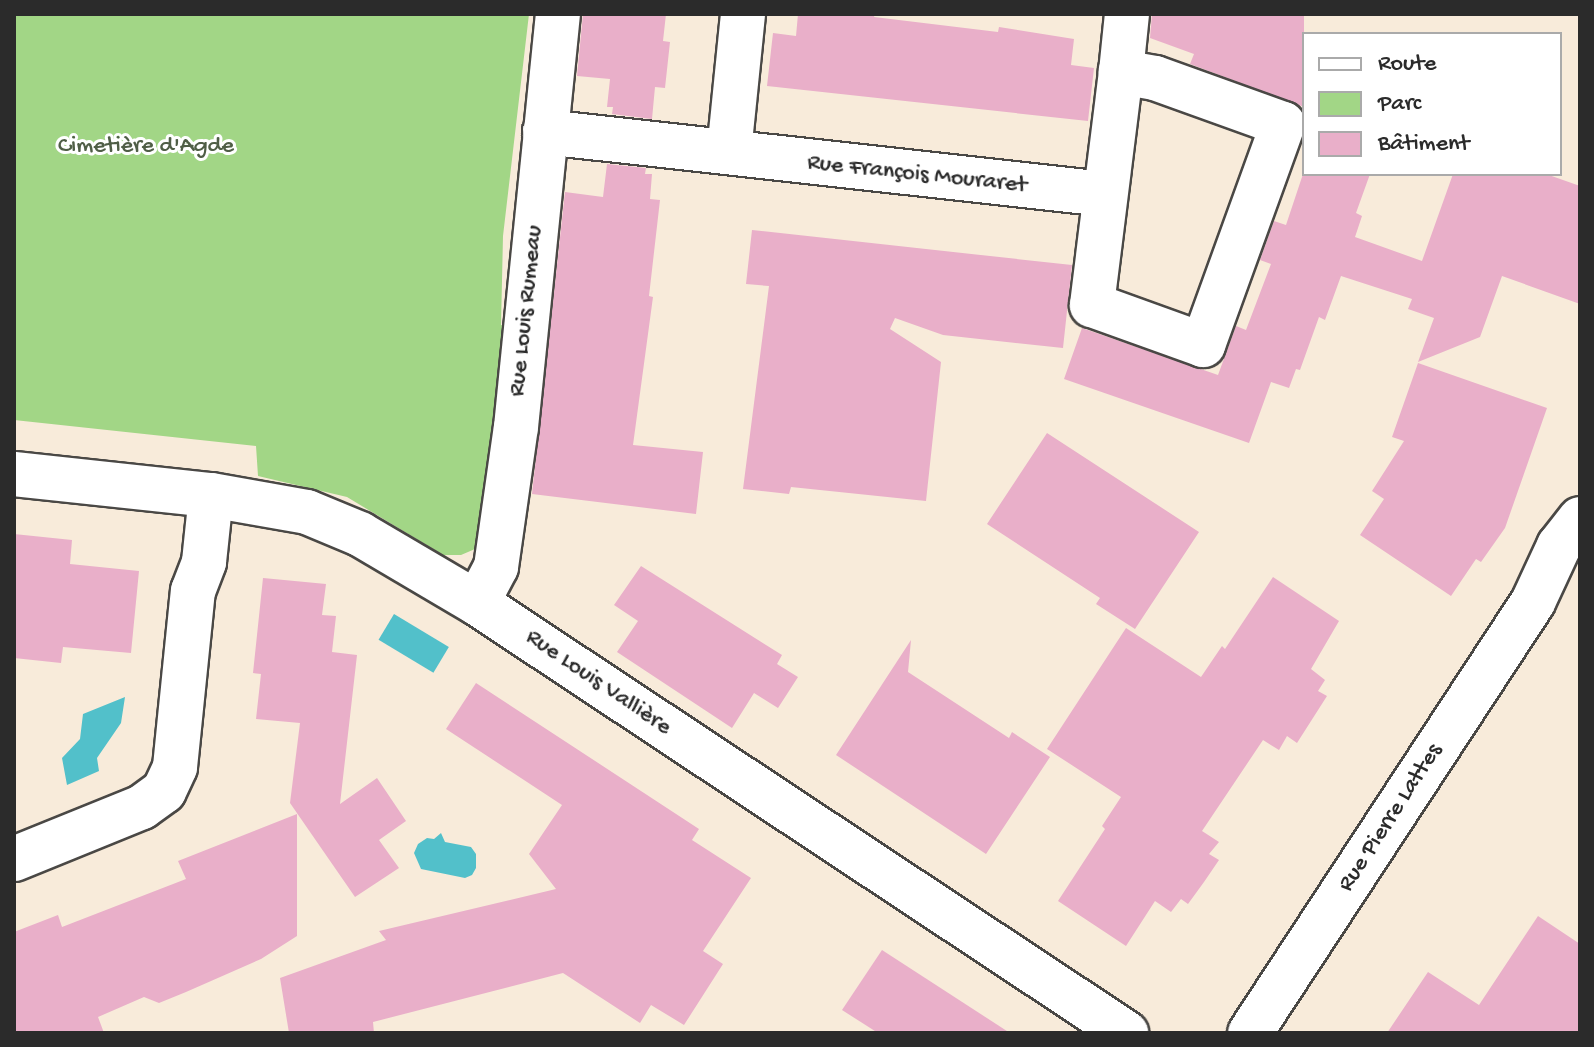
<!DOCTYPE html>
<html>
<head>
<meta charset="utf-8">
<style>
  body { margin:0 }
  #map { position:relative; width:1594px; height:1047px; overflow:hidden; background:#f8ebda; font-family:"Gochi Hand",sans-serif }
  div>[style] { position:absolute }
  .green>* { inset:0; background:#a2d686 }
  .water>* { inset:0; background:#52c0ca; transform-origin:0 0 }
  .building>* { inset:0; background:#e9afc9 }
  .roads { filter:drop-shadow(2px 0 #4a4845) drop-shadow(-2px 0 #4a4845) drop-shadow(0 2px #4a4845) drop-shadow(0 -2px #4a4845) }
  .street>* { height:44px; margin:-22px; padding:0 22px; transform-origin:22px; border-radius:22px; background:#fff }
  span { translate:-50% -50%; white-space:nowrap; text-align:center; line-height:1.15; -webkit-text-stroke:6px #fff; paint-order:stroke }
  .park-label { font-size:24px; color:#4f5e46 }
  .street-label { font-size:24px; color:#2b2b2b }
  .frame { position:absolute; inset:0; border:16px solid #2b2b2b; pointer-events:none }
  .legend { position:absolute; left:1302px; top:32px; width:260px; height:144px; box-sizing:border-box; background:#fff; border:2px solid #aaa; margin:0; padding:10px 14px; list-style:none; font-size:24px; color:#2b2b2b }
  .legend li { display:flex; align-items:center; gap:16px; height:40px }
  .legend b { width:40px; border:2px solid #aaa }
</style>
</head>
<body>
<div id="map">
  <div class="green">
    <div style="clip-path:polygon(14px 14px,529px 14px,503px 236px,501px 325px,513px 327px,482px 546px,461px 555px,443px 555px,347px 497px,258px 476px,256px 446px,14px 420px)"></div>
  </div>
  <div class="water">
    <div style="left:394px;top:614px;width:64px;height:30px;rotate:31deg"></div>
    <div style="clip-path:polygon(125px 697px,121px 723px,97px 758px,99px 771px,67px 785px,62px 758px,80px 739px,83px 714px)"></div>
    <div style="clip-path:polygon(441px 833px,445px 842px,471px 847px,476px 854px,476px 868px,472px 875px,465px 878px,421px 869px,414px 853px,418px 844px,427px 838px,434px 839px)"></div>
  </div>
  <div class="building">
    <div style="clip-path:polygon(583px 14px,666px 14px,663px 41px,670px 42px,665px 88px,655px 87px,652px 119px,612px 114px,613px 107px,607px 107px,610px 79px,577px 76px)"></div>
    <div style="clip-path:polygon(798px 14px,875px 14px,874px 17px,998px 32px,999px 27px,1074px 39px,1071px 65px,1094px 68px,1088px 121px,767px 86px,773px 33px,796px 36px)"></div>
    <div style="clip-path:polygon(1152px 14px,1304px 14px,1304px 107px,1190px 64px,1194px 54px,1150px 38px)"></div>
    <div style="clip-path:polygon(607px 164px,646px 168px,645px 174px,652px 174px,650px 199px,660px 200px,649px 296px,653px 297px,633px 445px,703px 452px,696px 514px,532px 494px,565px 192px,603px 197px)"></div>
    <div style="clip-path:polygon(1303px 174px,1370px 174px,1356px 213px,1362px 216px,1355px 237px,1422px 261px,1453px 174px,1546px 174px,1580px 186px,1580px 304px,1502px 276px,1480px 337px,1418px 362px,1434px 318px,1408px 309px,1412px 299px,1341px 276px,1325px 320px,1319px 317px,1300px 370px,1296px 369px,1289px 388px,1271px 382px,1249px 443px,1064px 379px,1082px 328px,1218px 375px,1236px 326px,1246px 330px,1271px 264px,1260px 260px,1274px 221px,1286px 225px)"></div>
    <div style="clip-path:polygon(752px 230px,1072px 265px,1063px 348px,943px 335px,895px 318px,890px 329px,941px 362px,926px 501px,791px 487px,789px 494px,743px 489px,769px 286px,746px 284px)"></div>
    <div style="clip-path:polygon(1418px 363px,1547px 408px,1505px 528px,1481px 562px,1476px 559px,1451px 596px,1360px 535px,1384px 499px,1372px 491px,1404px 441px,1392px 437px)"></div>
    <div style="clip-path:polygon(1047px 433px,1199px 532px,1135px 629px,1096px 604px,1100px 598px,987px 524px)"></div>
    <div style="clip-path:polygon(14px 534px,72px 540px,70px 564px,139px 571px,131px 653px,63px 647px,61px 663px,14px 658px)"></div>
    <div style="clip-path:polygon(641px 566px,782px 655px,777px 664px,798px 677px,778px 708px,754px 693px,732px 728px,617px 652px,638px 621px,614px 605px)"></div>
    <div style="clip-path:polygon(1273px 577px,1339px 621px,1311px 669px,1325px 680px,1318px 691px,1327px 696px,1297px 743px,1287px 736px,1279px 750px,1263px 740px,1202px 831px,1219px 842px,1209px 854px,1219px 860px,1204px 882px,1188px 904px,1181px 899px,1171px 912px,1155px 901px,1126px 946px,1058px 901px,1105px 829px,1102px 826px,1121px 797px,1047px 749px,1126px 628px,1201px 677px,1222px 646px,1225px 649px)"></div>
    <div style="clip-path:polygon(263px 578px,326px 584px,322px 615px,336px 616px,332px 652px,357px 655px,340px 804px,377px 778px,406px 821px,379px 840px,399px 868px,355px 897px,290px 803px,300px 723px,256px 719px,261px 674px,253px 673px)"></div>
    <div style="clip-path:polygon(911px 640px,908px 672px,1009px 738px,1012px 732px,1050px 757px,986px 854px,836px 755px)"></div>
    <div style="clip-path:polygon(476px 683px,699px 829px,692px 840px,751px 878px,703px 951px,723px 964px,684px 1025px,651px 1005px,640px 1023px,563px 973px,373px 1022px,374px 1033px,289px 1033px,280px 978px,386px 940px,379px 931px,556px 889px,529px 854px,562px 805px,446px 729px)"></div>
    <div style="clip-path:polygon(297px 814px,297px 936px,261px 959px,186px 992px,159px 1003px,144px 997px,98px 1017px,104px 1033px,14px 1033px,14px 932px,58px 915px,62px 927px,186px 879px,178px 861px)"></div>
    <div style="clip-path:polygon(1538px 916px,1580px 944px,1580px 1033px,1387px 1033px,1428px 972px,1479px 1005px)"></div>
    <div style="clip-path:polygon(882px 950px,1010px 1033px,878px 1033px,842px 1010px)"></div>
  </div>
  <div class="roads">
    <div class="street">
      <div style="left:1121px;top:72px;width:235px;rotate:97.1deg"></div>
      <div style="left:1092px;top:305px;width:118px;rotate:19.8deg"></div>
      <div style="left:1203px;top:345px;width:235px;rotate:-70.1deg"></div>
      <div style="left:1283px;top:124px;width:136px;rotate:-160.2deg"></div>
      <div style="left:1155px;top:78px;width:35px;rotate:-170deg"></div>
      <div style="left:1121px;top:72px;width:58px;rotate:-84.1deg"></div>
      <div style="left:545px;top:132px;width:563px;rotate:6.32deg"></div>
      <div style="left:729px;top:152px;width:139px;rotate:-84.2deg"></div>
      <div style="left:14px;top:474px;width:198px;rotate:6.1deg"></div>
      <div style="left:211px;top:495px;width:97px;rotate:10deg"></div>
      <div style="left:307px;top:512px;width:57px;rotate:22.5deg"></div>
      <div style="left:360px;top:534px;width:136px;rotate:30.5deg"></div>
      <div style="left:477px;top:603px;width:779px;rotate:33.53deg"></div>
      <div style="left:477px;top:603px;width:41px;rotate:-62.2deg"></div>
      <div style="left:496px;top:567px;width:141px;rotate:-81.9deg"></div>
      <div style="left:516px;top:427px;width:415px;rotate:-84.2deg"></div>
      <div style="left:14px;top:859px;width:138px;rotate:-22.1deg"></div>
      <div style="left:142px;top:807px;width:27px;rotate:-36deg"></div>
      <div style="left:164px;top:791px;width:26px;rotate:-65deg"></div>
      <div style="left:175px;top:767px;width:177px;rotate:-84.2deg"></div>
      <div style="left:193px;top:591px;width:31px;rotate:-69deg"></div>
      <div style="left:204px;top:562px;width:67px;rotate:-84deg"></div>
      <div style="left:1250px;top:1033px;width:516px;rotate:-56.71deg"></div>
      <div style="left:1533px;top:602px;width:62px;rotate:-65.1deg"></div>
      <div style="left:1559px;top:546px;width:34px;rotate:-52deg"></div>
    </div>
  </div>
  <div class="park-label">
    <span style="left:146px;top:147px">Cimetière d'Agde</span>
  </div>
  <div class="street-label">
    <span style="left:917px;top:175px;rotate:6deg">Rue François Mouraret</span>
    <span style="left:527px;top:311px;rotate:-84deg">Rue Louis Rumeau</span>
    <span style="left:598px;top:683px;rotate:34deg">Rue Louis Vallière</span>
    <span style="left:1391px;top:818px;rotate:-57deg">Rue Pierre Lattes</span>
  </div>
  <div class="frame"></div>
  <ul class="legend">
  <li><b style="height:10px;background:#fff"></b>Route</li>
  <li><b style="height:22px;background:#a2d686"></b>Parc</li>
  <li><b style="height:22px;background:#e9afc9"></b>Bâtiment</li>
  </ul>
</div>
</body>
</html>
